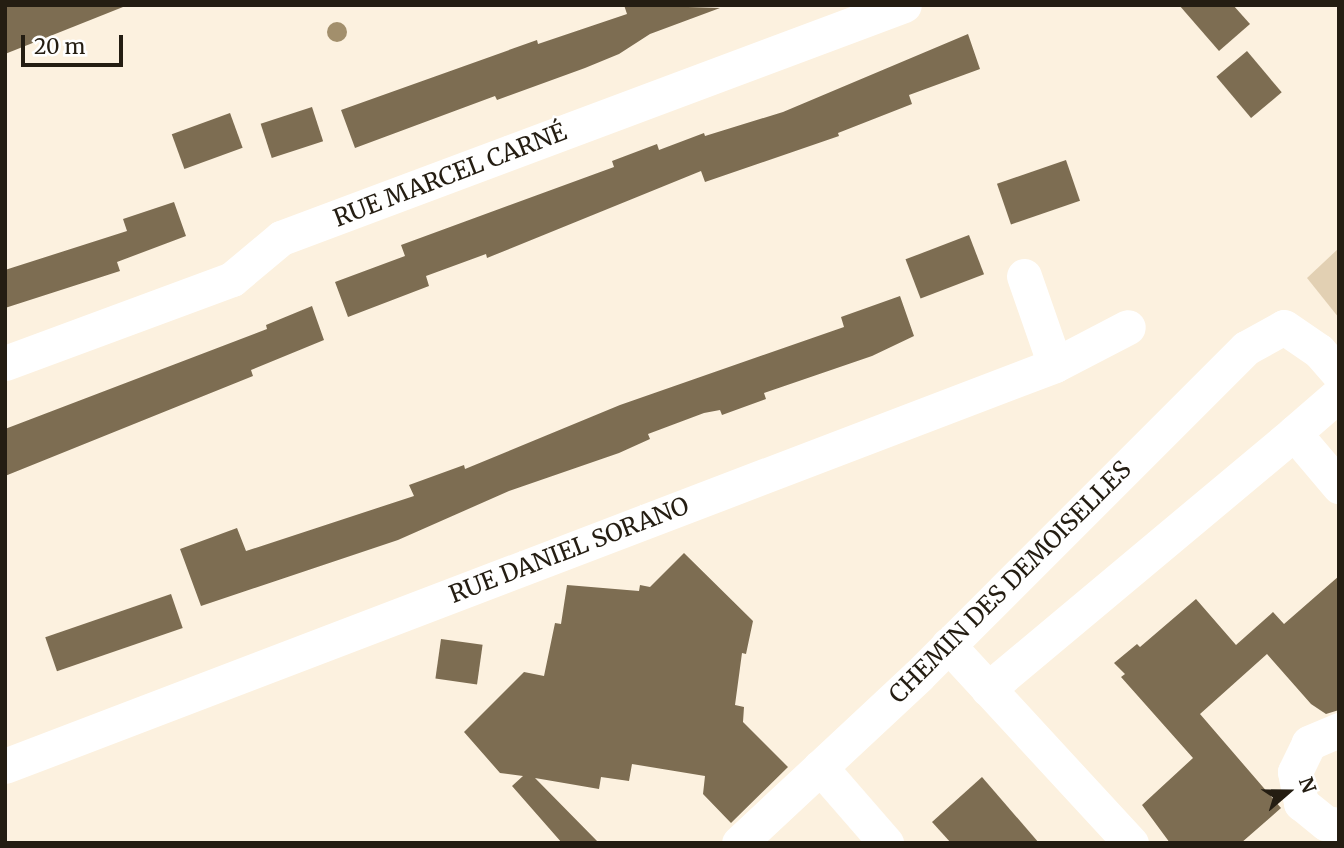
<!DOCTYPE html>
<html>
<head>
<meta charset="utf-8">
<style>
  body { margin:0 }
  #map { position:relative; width:1344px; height:848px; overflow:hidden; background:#fcf1df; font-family:Merriweather,serif }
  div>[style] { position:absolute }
  .green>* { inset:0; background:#e2d0b3 }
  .building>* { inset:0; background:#7d6d52; transform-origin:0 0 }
  .minor>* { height:35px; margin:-17.5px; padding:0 17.5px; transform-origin:17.5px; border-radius:17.5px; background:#fff }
  .trees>* { width:20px; height:20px; margin:-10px; border-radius:50%; background:#a28f6c }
  span { translate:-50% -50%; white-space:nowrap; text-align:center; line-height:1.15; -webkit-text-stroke:5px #fff; paint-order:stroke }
  .street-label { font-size:24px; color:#241d12 }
  .frame { position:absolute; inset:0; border:7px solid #241d12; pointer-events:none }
  .north { position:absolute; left:1253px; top:757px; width:70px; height:70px; -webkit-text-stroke:5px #fff; paint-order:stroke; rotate:70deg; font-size:19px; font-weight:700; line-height:28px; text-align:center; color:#241d12 }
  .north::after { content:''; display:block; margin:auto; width:24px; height:32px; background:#241d12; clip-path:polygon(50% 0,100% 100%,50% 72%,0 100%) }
  .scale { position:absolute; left:21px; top:35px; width:102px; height:32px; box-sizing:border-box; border:4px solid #241d12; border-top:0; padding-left:9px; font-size:21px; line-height:24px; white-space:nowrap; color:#241d12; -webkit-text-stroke:5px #fff; paint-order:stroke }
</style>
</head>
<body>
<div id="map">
  <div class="green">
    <div style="clip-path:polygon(1339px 248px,1339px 318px,1307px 278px)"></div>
  </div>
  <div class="building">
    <div style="clip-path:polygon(5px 5px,122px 5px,123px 7px,5px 54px)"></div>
    <div style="clip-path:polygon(624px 5px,720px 8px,650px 34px,619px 54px,585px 68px,497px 100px,495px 96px,355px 148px,341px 110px,537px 40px,538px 44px,627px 14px)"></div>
    <div style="clip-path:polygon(1179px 5px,1233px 5px,1250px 24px,1219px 51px)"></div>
    <div style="clip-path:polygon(968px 34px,980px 69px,909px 95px,912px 104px,838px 133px,839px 136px,705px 182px,701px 171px,487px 258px,486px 254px,426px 276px,429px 286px,348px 317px,335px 282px,405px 256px,401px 245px,614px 167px,612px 161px,657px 144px,659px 150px,704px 133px,705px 136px,783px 112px)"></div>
    <div style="left:1247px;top:51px;width:54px;height:40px;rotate:50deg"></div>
    <div style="left:312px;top:107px;width:36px;height:54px;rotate:72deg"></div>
    <div style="left:230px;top:113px;width:37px;height:62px;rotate:70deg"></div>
    <div style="left:1066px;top:160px;width:43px;height:73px;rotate:71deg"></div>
    <div style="clip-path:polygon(174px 202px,186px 236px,117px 262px,120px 271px,5px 308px,5px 270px,127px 231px,123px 219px)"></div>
    <div style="left:969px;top:235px;width:42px;height:68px;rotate:69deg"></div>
    <div style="clip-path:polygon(900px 296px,914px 336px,872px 356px,764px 393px,766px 399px,722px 415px,720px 410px,704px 413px,648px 434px,650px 439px,619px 453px,509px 491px,398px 540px,201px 606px,180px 549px,237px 528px,246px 551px,414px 496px,409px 485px,464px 465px,465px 469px,620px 405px,844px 327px,841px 317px)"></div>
    <div style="clip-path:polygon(312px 306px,324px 340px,251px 370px,253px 376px,5px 476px,5px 429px,267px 329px,266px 325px)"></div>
    <div style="clip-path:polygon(684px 553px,753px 621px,746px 654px,742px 653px,735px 705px,744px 707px,743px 722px,788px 767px,731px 823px,703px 794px,705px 776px,632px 764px,629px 781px,601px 777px,599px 789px,535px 778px,599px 843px,562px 843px,512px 786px,523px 776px,500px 773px,464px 732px,524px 672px,544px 676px,555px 623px,561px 624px,567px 585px,639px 591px,640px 585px,650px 587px)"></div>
    <div style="clip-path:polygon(1339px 576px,1339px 710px,1326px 714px,1311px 704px,1267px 654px,1200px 714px,1281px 808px,1241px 843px,1170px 843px,1142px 805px,1193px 758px,1121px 677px,1125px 674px,1114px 663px,1137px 644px,1140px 647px,1196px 599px,1236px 645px,1273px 612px,1284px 624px)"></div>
    <div style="left:171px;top:594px;width:36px;height:133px;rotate:71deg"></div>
    <div style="left:441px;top:639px;width:42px;height:40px;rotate:8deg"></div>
    <div style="clip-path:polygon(982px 777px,1039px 843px,951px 843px,932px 822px)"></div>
  </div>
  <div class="minor">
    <div style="left:1024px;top:276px;width:94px;rotate:70.8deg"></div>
    <div style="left:5px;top:363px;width:242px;rotate:-20.3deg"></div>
    <div style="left:232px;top:279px;width:64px;rotate:-39.9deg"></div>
    <div style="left:281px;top:238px;width:665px;rotate:-20.51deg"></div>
    <div style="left:1294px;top:433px;width:60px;rotate:-40.9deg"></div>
    <div style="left:948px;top:645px;width:270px;rotate:47.3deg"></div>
    <div style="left:988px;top:689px;width:399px;rotate:-39.9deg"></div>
    <div style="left:1294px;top:433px;width:70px;rotate:49.7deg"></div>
    <div style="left:1339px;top:730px;width:33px;rotate:157deg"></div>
    <div style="left:1309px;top:743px;width:32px;rotate:116deg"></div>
    <div style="left:1295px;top:772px;width:32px;rotate:79deg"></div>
    <div style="left:1301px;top:803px;width:32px;rotate:39deg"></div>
    <div style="left:1326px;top:823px;width:13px;rotate:9deg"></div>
    <div style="left:5px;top:766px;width:1124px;rotate:-20.9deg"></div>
    <div style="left:1055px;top:365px;width:82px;rotate:-27.5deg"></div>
    <div style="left:820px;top:767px;width:101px;rotate:49deg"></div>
    <div style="left:739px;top:843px;width:245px;rotate:-43deg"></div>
    <div style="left:918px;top:676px;width:464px;rotate:-45deg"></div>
    <div style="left:1246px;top:348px;width:43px;rotate:-28.9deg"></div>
    <div style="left:1284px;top:327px;width:42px;rotate:34.4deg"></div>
    <div style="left:1319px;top:351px;width:30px;rotate:49deg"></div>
  </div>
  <div class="trees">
    <div style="left:337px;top:32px"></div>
  </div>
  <div class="street-label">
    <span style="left:450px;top:175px;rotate:-21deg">RUE MARCEL CARNÉ</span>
    <span style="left:569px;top:550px;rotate:-21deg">RUE DANIEL SORANO</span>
    <span style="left:1010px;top:582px;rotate:-45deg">CHEMIN DES DEMOISELLES</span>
  </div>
  <div class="frame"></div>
  <div class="north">N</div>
  <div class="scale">20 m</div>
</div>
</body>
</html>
